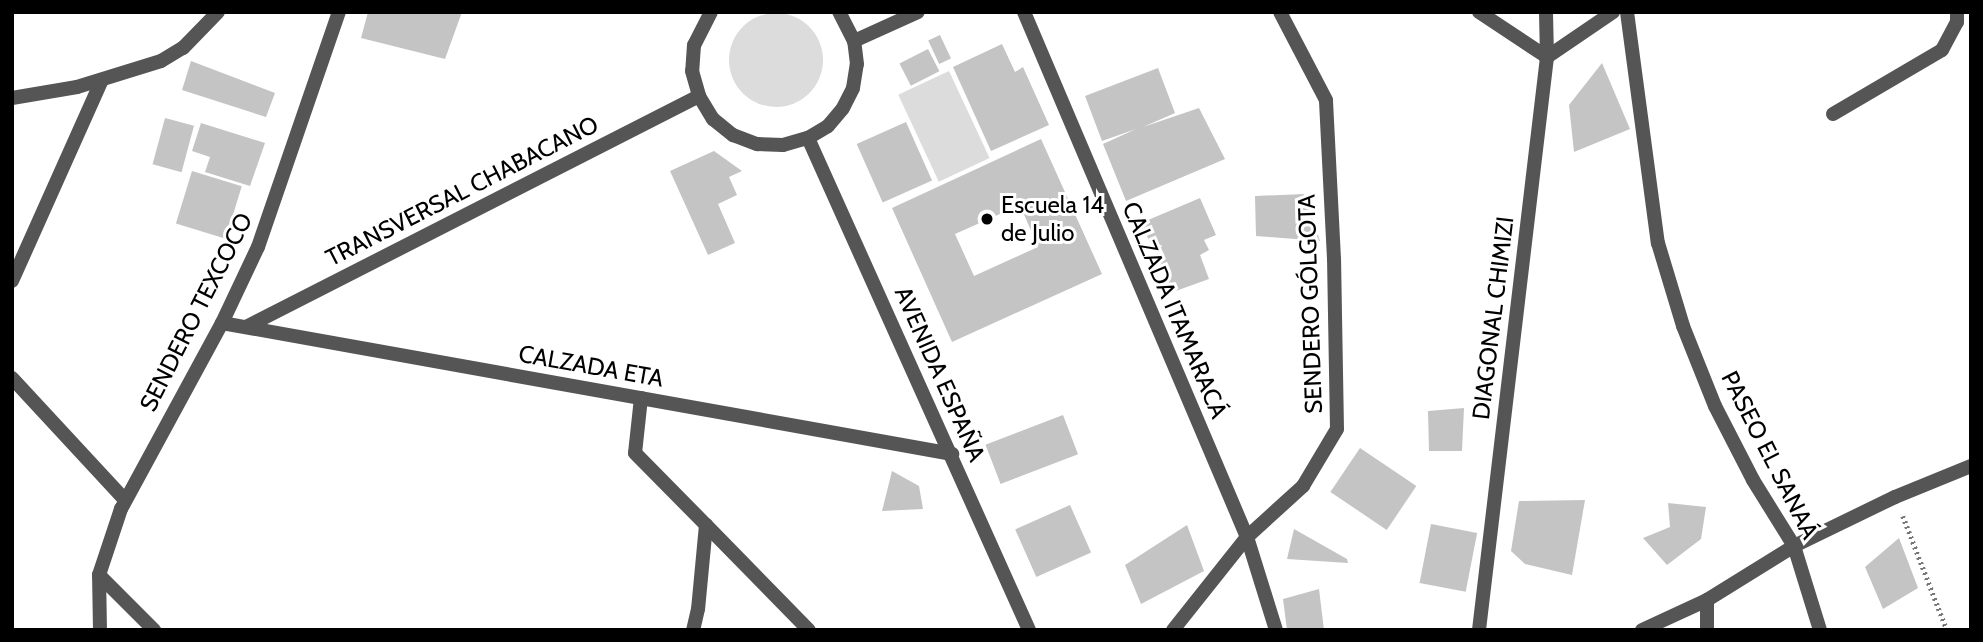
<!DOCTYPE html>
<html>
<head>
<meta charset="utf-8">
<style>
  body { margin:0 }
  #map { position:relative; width:1983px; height:642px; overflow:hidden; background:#fff; font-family:Cabin,sans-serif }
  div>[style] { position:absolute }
  .green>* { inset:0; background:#dcdcdc; transform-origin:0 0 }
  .round { border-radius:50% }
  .building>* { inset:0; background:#c4c4c4; transform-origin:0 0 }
  .path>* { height:4.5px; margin-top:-2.25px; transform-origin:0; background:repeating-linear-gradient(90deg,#777 0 2px,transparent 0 5.5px) }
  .lane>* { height:14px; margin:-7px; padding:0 7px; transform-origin:7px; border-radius:7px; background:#555 }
  .street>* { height:14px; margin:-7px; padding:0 7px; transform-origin:7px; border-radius:7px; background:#555 }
  .dots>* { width:19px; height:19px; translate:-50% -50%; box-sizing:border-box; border:4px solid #fff; border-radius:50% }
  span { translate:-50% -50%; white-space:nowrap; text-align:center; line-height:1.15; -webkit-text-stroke:6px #fff; paint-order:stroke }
  .street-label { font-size:24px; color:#000 }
  .poi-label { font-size:24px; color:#000 }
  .left { translate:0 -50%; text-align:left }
  .frame { position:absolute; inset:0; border:14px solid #000; pointer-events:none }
</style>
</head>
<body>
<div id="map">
  <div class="green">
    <div class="round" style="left:729px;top:13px;width:94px;height:94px"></div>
    <div style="left:949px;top:71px;width:96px;height:56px;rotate:65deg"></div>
  </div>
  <div class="building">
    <div style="clip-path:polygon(368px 12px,462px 12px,445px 59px,361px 38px)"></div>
    <div style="left:940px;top:35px;width:26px;height:13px;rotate:65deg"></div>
    <div style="clip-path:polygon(1002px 44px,1015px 72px,1023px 67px,1049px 125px,991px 151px,953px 67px)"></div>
    <div style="left:928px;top:49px;width:25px;height:32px;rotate:63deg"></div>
    <div style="clip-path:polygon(191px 61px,275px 93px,266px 117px,182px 90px)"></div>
    <div style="clip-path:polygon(1602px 63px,1630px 129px,1574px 152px,1569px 105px)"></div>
    <div style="clip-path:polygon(1158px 68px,1175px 113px,1143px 127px,1199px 108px,1225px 159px,1126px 201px,1103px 144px,1136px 129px,1102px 141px,1085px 96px)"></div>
    <div style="left:165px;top:118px;width:30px;height:48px;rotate:15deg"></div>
    <div style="left:906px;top:122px;width:64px;height:54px;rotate:66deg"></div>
    <div style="clip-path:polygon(201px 123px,265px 143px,250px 186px,205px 172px,210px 157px,192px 151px)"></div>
    <div style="clip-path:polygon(evenodd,1041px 139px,1102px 274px,952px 342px,892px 208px,1041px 139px,1020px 205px,1038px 247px,974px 276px,955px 234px,1020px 205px)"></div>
    <div style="clip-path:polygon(714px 151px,742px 171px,729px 177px,737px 195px,718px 204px,735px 243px,708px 255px,670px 171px)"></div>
    <div style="left:192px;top:171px;width:52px;height:55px;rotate:17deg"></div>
    <div style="clip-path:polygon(1304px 194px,1320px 241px,1256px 236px,1255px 196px)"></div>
    <div style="clip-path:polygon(1200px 198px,1216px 235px,1204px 240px,1209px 250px,1200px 255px,1209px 279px,1173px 292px,1141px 223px)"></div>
    <div style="clip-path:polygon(1464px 408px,1462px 451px,1429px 451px,1428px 411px)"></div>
    <div style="left:1063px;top:415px;width:42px;height:83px;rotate:69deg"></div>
    <div style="left:1360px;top:448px;width:68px;height:53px;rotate:34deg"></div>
    <div style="clip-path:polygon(892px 471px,919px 486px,923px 509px,882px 511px)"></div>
    <div style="clip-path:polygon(1585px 500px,1572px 575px,1525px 564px,1511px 551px,1519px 501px)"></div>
    <div style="clip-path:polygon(1668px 503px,1706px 507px,1701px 539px,1667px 565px,1643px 538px,1670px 527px)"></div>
    <div style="left:1070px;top:505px;width:52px;height:60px;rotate:66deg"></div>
    <div style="left:1431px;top:524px;width:47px;height:60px;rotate:11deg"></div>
    <div style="clip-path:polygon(1187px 525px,1204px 571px,1141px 604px,1125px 565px)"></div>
    <div style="clip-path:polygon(1294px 529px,1347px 559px,1348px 563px,1287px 559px)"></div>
    <div style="clip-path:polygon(1899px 538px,1918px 588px,1883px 609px,1865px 567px)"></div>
    <div style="clip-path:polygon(1319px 589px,1324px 630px,1287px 630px,1283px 599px)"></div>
  </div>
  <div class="path">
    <div style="left:1903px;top:516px;width:122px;rotate:68.9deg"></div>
  </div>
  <div class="lane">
    <div style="left:12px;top:281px;width:220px;rotate:-65.9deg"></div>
    <div style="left:12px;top:378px;width:166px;rotate:47.2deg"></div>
  </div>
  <div class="street">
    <div style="left:711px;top:12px;width:37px;rotate:117deg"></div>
    <div style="left:694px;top:45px;width:26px;rotate:94deg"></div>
    <div style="left:692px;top:71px;width:26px;rotate:74deg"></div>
    <div style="left:699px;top:96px;width:27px;rotate:59deg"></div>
    <div style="left:713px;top:119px;width:26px;rotate:39deg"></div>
    <div style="left:733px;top:135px;width:26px;rotate:21deg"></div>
    <div style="left:757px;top:144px;width:26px;rotate:2deg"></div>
    <div style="left:783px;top:145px;width:26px;rotate:-16deg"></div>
    <div style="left:808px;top:138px;width:23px;rotate:-31deg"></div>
    <div style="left:828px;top:126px;width:23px;rotate:-50deg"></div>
    <div style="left:843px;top:108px;width:22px;rotate:-63deg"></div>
    <div style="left:853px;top:88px;width:24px;rotate:-81deg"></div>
    <div style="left:857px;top:64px;width:23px;rotate:-97deg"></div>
    <div style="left:854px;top:41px;width:33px;rotate:-117deg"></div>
    <div style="left:1024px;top:12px;width:570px;rotate:66.99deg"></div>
    <div style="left:1247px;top:537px;width:97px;rotate:72.7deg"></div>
    <div style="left:1479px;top:12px;width:82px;rotate:33.5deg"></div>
    <div style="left:1627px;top:12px;width:233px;rotate:82.4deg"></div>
    <div style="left:1658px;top:243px;width:87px;rotate:73.2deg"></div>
    <div style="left:1683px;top:326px;width:86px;rotate:68.2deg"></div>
    <div style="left:1715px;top:406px;width:83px;rotate:62.8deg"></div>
    <div style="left:1753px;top:480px;width:78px;rotate:58.2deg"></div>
    <div style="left:1794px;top:546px;width:88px;rotate:72.8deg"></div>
    <div style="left:854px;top:41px;width:70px;rotate:-24.4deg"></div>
    <div style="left:1547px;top:57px;width:80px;rotate:-34.3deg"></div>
    <div style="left:12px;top:98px;width:66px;rotate:-9.6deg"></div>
    <div style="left:77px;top:87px;width:88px;rotate:-17.2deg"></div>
    <div style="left:161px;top:61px;width:26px;rotate:-31deg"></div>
    <div style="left:183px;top:48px;width:50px;rotate:-45.8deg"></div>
    <div style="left:1833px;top:114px;width:126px;rotate:-30.4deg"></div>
    <div style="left:1942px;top:50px;width:32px;rotate:-62deg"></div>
    <div style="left:1957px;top:22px;width:10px;rotate:-90deg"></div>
    <div style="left:808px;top:138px;width:539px;rotate:65.81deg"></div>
    <div style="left:222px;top:323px;width:742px;rotate:10.17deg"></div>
    <div style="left:246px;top:327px;width:508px;rotate:-27.02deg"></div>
    <div style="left:641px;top:398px;width:55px;rotate:96.2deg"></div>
    <div style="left:635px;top:453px;width:101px;rotate:45.4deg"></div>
    <div style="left:706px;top:525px;width:84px;rotate:95.4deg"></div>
    <div style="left:698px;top:609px;width:22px;rotate:103deg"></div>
    <div style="left:706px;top:525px;width:147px;rotate:45.6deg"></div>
    <div style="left:99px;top:575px;width:78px;rotate:45deg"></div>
    <div style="left:1707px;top:600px;width:30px;rotate:90deg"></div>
    <div style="left:100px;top:630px;width:55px;rotate:-91deg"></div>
    <div style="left:99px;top:575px;width:70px;rotate:-71.6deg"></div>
    <div style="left:121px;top:509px;width:212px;rotate:-61.5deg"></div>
    <div style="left:222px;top:323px;width:84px;rotate:-64.7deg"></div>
    <div style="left:258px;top:247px;width:249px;rotate:-71deg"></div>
    <div style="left:1173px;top:630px;width:119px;rotate:-51.5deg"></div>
    <div style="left:1247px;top:537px;width:76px;rotate:-42.3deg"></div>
    <div style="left:1303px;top:486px;width:66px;rotate:-59.2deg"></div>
    <div style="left:1337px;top:429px;width:170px;rotate:-91deg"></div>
    <div style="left:1334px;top:259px;width:159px;rotate:-92.9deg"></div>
    <div style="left:1326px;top:100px;width:99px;rotate:-117.6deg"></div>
    <div style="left:1479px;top:630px;width:577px;rotate:-83.23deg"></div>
    <div style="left:1547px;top:57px;width:45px;rotate:-91.3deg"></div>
    <div style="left:1642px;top:630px;width:72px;rotate:-24.8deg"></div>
    <div style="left:1707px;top:600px;width:102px;rotate:-31.8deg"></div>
    <div style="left:1794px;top:546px;width:112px;rotate:-25.9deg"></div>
    <div style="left:1895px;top:497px;width:82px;rotate:-22.2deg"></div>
  </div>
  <div class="dots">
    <div style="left:987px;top:219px;background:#000"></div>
  </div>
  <div class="street-label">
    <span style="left:462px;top:191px;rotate:-27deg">TRANSVERSAL CHABACANO</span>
    <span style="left:1310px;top:304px;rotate:-92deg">SENDERO GÓLGOTA</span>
    <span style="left:1175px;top:310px;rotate:67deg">CALZADA ITAMARACÁ</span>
    <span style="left:196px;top:312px;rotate:-63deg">SENDERO TEXCOCO</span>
    <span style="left:1493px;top:318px;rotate:-83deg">DIAGONAL CHIMIZI</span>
    <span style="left:591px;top:366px;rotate:10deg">CALZADA ETA</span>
    <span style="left:940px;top:374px;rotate:66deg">AVENIDA ESPAÑA</span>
    <span style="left:1770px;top:455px;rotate:63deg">PASEO EL SANAÁ</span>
  </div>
  <div class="poi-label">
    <span class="left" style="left:1001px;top:219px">Escuela 14<br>de Julio</span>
  </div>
  <div class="frame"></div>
</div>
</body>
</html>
